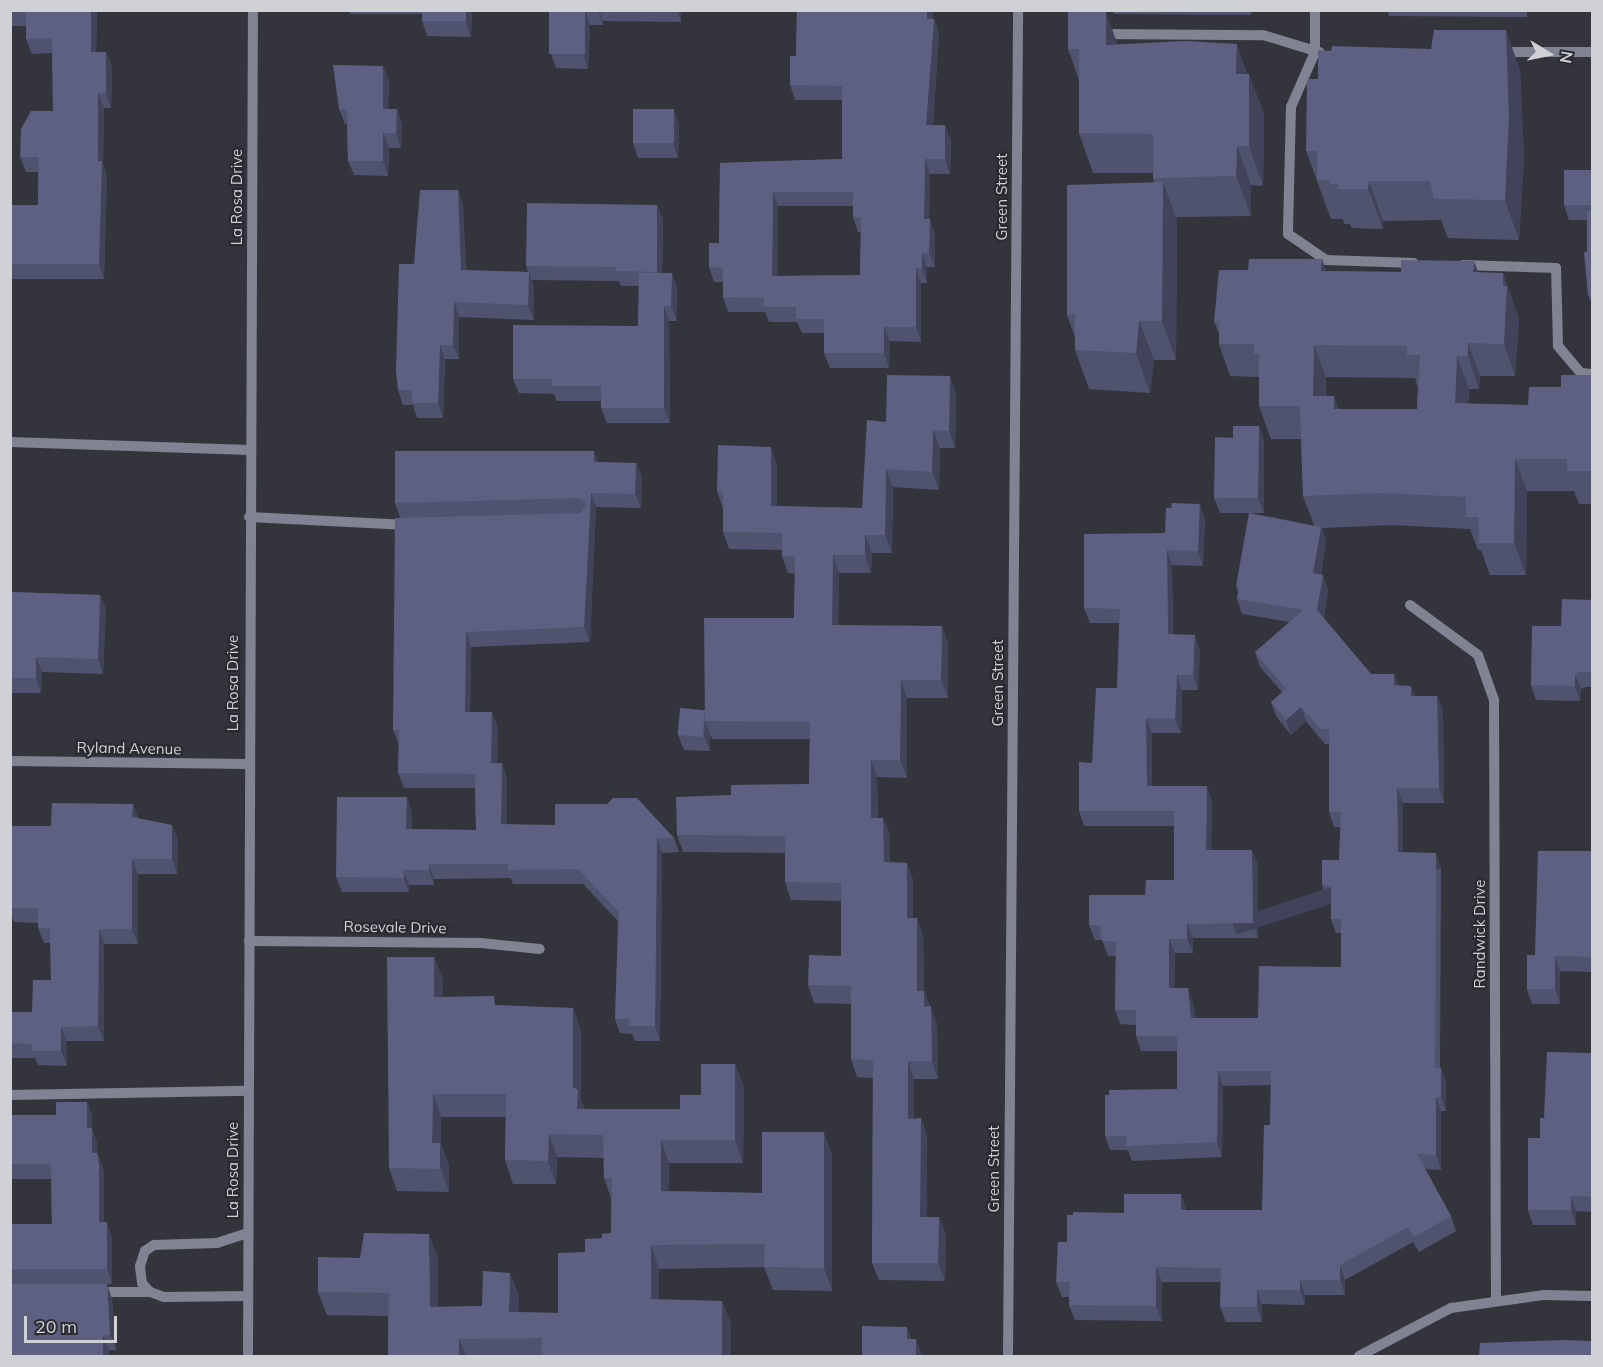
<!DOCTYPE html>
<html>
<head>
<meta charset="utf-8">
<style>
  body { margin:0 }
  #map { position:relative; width:1603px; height:1367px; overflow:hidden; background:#34353c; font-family:Mulish,sans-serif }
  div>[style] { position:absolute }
  .minor>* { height:10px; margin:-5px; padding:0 5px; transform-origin:5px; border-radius:5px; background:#818392 }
  .wall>* { inset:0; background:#50536e }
  .shaded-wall>* { inset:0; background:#41435a; transform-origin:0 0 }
  .building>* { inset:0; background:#5d6080; transform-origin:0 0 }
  span { translate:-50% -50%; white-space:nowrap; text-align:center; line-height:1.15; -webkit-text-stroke:4.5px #2a2b32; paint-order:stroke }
  .street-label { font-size:15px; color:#d0d1d5 }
  .frame { position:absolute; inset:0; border:12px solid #d0d1d5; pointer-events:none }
  .north { position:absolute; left:1519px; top:24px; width:60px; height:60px; -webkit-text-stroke:4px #2a2b32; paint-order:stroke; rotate:100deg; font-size:16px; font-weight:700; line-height:24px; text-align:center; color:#d0d1d5 }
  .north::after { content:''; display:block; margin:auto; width:21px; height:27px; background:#d0d1d5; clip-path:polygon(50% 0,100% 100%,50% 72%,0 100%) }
  .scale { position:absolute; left:24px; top:1316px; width:93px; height:27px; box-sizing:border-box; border:3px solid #d0d1d5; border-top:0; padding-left:8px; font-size:18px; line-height:21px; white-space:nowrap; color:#d0d1d5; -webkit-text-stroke:4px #2a2b32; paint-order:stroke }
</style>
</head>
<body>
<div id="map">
  <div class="minor">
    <div style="left:1315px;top:10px;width:42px;rotate:90deg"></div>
    <div style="left:1315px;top:52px;width:60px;rotate:113.6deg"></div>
    <div style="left:1291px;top:107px;width:127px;rotate:91.4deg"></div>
    <div style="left:1288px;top:234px;width:46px;rotate:34.4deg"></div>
    <div style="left:1326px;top:260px;width:88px;rotate:2deg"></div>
    <div style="left:1101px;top:34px;width:162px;rotate:0.4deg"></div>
    <div style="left:1263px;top:35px;width:59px;rotate:16.9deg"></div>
    <div style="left:1500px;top:52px;width:92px"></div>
    <div style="left:1463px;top:265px;width:93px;rotate:1.8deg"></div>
    <div style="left:1556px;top:268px;width:78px;rotate:88.5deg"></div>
    <div style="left:1558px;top:346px;width:35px;rotate:50deg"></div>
    <div style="left:1581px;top:373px;width:11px;rotate:5deg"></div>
    <div style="left:10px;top:442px;width:240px;rotate:1.9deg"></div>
    <div style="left:249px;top:517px;width:159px;rotate:2.9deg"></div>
    <div style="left:1410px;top:605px;width:84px;rotate:36.3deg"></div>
    <div style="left:1478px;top:655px;width:48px;rotate:70.4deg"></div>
    <div style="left:1494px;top:700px;width:600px;rotate:89.81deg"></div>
    <div style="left:10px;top:761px;width:237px;rotate:0.7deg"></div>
    <div style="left:249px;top:941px;width:232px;rotate:0.5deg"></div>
    <div style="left:481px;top:943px;width:59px;rotate:5.8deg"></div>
    <div style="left:10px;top:1095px;width:238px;rotate:-1deg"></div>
    <div style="left:96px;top:1292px;width:54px"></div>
    <div style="left:248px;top:1296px;width:84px;rotate:179.3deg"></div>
    <div style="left:164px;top:1297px;width:15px;rotate:-160deg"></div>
    <div style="left:150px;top:1292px;width:12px;rotate:-132deg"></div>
    <div style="left:142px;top:1283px;width:17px;rotate:-97deg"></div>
    <div style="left:140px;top:1266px;width:16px;rotate:-72deg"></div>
    <div style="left:145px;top:1251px;width:11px;rotate:-34deg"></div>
    <div style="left:154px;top:1245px;width:63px;rotate:-1.8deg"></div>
    <div style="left:217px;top:1243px;width:33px;rotate:-18deg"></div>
    <div style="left:248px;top:1356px;width:1346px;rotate:-89.79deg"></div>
    <div style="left:1008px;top:1356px;width:1346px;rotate:-89.57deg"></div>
    <div style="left:1359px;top:1356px;width:104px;rotate:-27.6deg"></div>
    <div style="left:1451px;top:1308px;width:94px;rotate:-8deg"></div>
    <div style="left:1544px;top:1295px;width:48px;rotate:1.2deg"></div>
  </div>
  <div class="wall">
    <div style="clip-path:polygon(10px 10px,97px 10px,96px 52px,106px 52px,112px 67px,111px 108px,104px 108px,103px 164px,107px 176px,104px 279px,10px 279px,10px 205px,38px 205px,38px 172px,26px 172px,20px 157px,53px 111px,52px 53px,32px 54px,26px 39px,26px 26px,10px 26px)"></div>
    <div style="clip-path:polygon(349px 10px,472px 10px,471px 37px,427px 36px,422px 21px,422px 14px,350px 14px)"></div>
    <div style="clip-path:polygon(549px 10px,681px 10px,681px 22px,603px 21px,603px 25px,590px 25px,588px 69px,556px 68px,551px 54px)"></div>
    <div style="clip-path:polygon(evenodd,797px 10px,933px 10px,933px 19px,934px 19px,939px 33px,933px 125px,951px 140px,950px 174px,930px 174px,929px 219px,935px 234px,935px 267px,927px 267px,927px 283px,921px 283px,921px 342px,890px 341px,889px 368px,830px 368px,824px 353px,824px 333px,802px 333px,797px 322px,769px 322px,765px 312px,728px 312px,723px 297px,723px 282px,714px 282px,709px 267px,719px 243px,720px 163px,842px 159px,842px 100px,795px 100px,790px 85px,796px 56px,797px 10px,778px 206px,853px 206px,853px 217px,858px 232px,861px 232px,860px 275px,778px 276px,778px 206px)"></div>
    <div style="clip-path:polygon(1112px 10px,1252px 10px,1251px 15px,1114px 14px)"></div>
    <div style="clip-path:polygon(1387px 10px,1527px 10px,1527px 17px,1389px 16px)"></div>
    <div style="clip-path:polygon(1118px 44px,1247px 74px,1264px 113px,1263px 186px,1251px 185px,1251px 216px,1176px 217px,1177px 221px,1176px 360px,1154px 360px,1150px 393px,1089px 389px,1075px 350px,1075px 337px,1067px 315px,1154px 182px,1153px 178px,1153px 173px,1093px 173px,1079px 133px,1079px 80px,1068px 49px)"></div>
    <div style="clip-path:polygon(383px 66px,389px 81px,388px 109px,402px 124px,401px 148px,389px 148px,388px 176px,354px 175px,348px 161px,347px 124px,345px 124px,339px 109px)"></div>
    <div style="clip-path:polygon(1520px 70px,1524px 157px,1519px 240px,1448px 238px,1441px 220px,1383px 221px,1383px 229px,1352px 228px,1350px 224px,1344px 224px,1343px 219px,1331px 219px,1306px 151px,1318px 79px)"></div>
    <div style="clip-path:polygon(679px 124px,678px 158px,638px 158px,633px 143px)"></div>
    <div style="clip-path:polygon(1593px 170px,1593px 308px,1588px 295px,1587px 220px,1569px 220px,1564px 205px)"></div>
    <div style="clip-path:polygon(458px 190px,463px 205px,466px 270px,528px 272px,526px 266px,657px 205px,663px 220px,662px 273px,672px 273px,677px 288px,677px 321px,669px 321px,670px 423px,607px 423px,601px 408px,601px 401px,557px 401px,554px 394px,519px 393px,513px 379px,638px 326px,639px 286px,621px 286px,619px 281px,532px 280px,534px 287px,534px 320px,459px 317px,459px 359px,445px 359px,443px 418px,417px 418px,413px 405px,403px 405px,398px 390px,414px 264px)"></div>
    <div style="clip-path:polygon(evenodd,1322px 259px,1326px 271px,1503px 273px,1519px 319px,1515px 376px,1480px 376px,1479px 389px,1469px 389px,1468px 404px,1528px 405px,1561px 387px,1593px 375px,1593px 504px,1579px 504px,1574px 491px,1527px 491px,1526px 575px,1490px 575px,1481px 550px,1478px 550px,1470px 529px,1392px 525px,1322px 528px,1326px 541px,1321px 574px,1328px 590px,1324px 618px,1371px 674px,1394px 674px,1398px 685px,1415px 696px,1437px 696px,1443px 711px,1444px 803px,1403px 803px,1403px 852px,1441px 868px,1440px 1068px,1446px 1082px,1446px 1111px,1441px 1111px,1441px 1170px,1425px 1169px,1451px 1216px,1456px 1231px,1419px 1252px,1413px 1242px,1345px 1280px,1345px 1295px,1305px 1295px,1305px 1305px,1262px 1304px,1262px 1322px,1226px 1322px,1220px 1307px,1221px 1282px,1162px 1282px,1162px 1321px,1075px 1320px,1069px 1305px,1069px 1297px,1062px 1297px,1056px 1282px,1067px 1242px,1124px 1213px,1186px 1210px,1262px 1210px,1270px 1125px,1271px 1085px,1223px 1086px,1222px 1157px,1132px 1161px,1128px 1150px,1110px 1150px,1105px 1136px,1177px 1089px,1177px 1051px,1141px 1051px,1136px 1036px,1136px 1025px,1120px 1024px,1115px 1010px,1116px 956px,1108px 956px,1102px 940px,1095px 940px,1089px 925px,1174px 880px,1174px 826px,1084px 826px,1079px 811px,1092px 763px,1117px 688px,1119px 623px,1090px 623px,1084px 608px,1165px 533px,1205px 519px,1203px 566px,1172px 565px,1173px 635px,1200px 650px,1198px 690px,1182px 690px,1181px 733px,1152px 733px,1152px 786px,1212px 801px,1211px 850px,1258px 865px,1258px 938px,1193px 938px,1193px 953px,1175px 953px,1174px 988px,1193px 1003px,1195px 1018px,1258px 1018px,1341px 967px,1341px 933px,1336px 933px,1331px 919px,1331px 900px,1327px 900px,1322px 885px,1339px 860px,1341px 827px,1334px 827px,1329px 812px,1329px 744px,1325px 744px,1306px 721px,1291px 735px,1276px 716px,1271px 702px,1282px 692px,1260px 667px,1255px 652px,1290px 622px,1242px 614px,1237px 599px,1238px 593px,1236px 586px,1314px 525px,1303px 496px,1301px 439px,1271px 439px,1259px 406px,1259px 377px,1230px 376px,1219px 344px,1219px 333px,1214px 322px,1248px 270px,1322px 259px,1326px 377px,1415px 378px,1418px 388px,1417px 409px,1339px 409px,1326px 396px,1326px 377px)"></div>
    <div style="clip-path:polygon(956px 394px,955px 448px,940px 448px,939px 490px,893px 487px,892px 553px,872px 553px,871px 573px,839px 573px,838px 625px,948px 643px,948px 698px,907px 698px,907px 778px,877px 777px,878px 818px,883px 818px,890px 835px,890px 862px,907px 863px,913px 880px,913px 918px,923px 936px,924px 991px,937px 1024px,938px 1079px,914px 1079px,914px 1119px,921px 1118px,927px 1136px,927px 1217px,939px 1217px,946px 1235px,945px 1281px,879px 1280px,872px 1263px,873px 1078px,857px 1077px,851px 1059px,851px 1004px,814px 1003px,808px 985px,841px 956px,841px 901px,791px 900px,785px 882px,785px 853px,683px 852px,677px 835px,731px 795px,809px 784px,810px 739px,712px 739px,710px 735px,710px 751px,684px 750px,678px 735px,705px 710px,794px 618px,795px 574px,788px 573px,782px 556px,782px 550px,729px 549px,723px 532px,723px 509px,717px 491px,777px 465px,777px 506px,862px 508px,886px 422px)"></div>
    <div style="clip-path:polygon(1259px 426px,1264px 441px,1264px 513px,1220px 513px,1214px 498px,1233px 438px)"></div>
    <div style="clip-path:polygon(594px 451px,598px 462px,636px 463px,642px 477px,641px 508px,596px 507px,590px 642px,471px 647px,470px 712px,498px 727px,497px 763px,502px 763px,507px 778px,507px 824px,674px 838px,679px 852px,662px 853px,660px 1041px,635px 1041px,632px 1034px,620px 1033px,615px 1019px,618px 921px,583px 884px,513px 884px,511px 878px,434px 879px,434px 885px,409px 885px,409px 892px,342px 892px,336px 877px,412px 812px,412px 829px,476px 830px,475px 788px,404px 788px,398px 773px,399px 745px,393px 730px,400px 517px,395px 503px)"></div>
    <div style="clip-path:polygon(10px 592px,100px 595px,106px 609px,103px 674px,42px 672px,41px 693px,10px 693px)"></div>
    <div style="clip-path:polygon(1593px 600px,1593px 687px,1586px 687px,1581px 689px,1580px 701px,1536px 700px,1531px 685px,1561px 626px)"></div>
    <div style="clip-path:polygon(133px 804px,138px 818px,178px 839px,177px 874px,138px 874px,138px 944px,104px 944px,104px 1041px,66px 1041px,67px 1066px,38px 1065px,35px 1058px,10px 1058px,10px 1012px,32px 1012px,51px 980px,50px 943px,44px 943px,38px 928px,38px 923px,14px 922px,10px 912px,10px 826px,51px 826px)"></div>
    <div style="clip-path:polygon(1593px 851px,1593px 972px,1560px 971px,1560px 1004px,1532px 1004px,1527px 989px,1535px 955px)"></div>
    <div style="clip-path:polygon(434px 957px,443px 980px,442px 997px,498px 1006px,573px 1008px,581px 1031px,581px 1100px,585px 1109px,680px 1109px,701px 1095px,735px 1064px,744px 1087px,743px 1163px,669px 1163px,669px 1191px,762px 1193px,832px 1155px,832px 1291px,773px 1290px,764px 1267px,659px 1269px,659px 1300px,722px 1301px,731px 1324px,731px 1356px,388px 1356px,388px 1316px,327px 1315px,318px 1292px,360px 1258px,438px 1257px,438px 1307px,482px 1306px,510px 1273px,519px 1296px,518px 1312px,558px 1313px,585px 1252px,602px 1238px,611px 1233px,611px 1198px,604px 1178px,604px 1158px,557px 1157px,556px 1184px,513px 1184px,505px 1160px,506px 1117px,441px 1117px,441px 1144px,449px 1166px,449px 1192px,397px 1191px,389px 1168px)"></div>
    <div style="clip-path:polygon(1593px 1053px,1593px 1212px,1576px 1211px,1576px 1225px,1533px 1225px,1528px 1210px,1540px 1138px)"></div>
    <div style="clip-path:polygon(87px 1102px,92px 1116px,92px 1129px,97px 1143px,97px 1153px,103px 1168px,104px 1179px,104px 1222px,112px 1237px,112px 1284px,10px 1284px,10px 1224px,52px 1224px,51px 1179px,10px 1179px,10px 1115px,56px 1115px)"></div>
    <div style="clip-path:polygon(112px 1299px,116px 1350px,109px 1350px,109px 1356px,10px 1356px)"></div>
  </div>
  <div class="shaded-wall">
    <div style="clip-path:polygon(91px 10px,97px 10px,96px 67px,91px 52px)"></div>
    <div style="clip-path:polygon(466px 10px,472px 10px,471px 37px,466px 22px)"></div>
    <div style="clip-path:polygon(585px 10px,590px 25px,588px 69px,583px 54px)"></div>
    <div style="clip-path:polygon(598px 10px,599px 10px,603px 21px,603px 25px)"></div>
    <div style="clip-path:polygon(677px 10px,681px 10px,681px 22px)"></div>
    <div style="clip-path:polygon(927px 10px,933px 10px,932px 33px,927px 19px)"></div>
    <div style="clip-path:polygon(1106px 12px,1120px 51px,1106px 45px)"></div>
    <div style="clip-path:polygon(934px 19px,939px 33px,932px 139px,926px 125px)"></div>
    <div style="clip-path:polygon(1506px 30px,1520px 70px,1524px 157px,1519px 240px,1505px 200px)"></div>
    <div style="clip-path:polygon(1237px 44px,1249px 79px,1249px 74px,1264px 113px,1263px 186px,1249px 146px,1236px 74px)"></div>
    <div style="clip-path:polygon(106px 52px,112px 67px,111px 108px,106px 93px)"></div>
    <div style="clip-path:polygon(383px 66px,389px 81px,388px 124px,383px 109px)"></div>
    <div style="clip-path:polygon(98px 93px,104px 108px,103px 164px,107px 176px,104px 279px,99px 264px,98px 161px)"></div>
    <div style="clip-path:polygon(397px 109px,402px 124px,401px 148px,396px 133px)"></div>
    <div style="clip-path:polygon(674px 109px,679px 124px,678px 158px,673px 143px)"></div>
    <div style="clip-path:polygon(945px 125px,951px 140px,950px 174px,945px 159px)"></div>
    <div style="clip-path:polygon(383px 133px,389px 148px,388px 176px,383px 161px)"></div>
    <div style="clip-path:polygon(1237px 146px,1251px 185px,1251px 216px,1236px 176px)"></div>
    <div style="clip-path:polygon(925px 159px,930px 174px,929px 234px,924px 219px)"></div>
    <div style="clip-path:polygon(1369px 181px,1383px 221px,1383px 229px,1368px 189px)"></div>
    <div style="clip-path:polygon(1163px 182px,1177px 221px,1176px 360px,1162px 321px)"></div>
    <div style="clip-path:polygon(458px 190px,463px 205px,466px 285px,461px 270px)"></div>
    <div style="clip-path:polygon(773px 192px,778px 206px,778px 291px,772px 276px)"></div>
    <div style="clip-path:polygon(657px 205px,663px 220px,662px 287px,657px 272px)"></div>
    <div style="clip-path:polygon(930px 219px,935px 234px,935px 267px,929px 253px)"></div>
    <div style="clip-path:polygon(922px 253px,927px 267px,927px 283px,922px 268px)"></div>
    <div style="clip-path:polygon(1322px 259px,1333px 292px,1321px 271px)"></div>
    <div style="clip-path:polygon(1474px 261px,1486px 293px,1473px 272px)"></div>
    <div style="clip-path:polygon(916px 268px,921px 283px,921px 342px,916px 327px)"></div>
    <div style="clip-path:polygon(529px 272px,534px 287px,534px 320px,528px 305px)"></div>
    <div style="clip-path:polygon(672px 273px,677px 288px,677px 321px,671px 306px)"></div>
    <div style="clip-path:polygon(1503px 273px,1519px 319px,1515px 376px,1504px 344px)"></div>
    <div style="clip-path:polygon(454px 302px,459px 317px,459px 359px,453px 345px)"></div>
    <div style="clip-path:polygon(664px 306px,669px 321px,670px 423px,664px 408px)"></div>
    <div style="clip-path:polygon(1139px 321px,1154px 360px,1150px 393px,1136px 353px)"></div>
    <div style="clip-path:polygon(884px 327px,890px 341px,889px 368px,884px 353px)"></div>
    <div style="clip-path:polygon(1468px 343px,1480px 376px,1479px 389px,1468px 356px)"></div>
    <div style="clip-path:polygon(440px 345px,445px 359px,443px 418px,438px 403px)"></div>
    <div style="clip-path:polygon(1314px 345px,1326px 377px,1325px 429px,1313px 396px)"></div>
    <div style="clip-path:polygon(1457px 356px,1469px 389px,1467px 436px,1455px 403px)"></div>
    <div style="clip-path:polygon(950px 376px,956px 394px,955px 448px,949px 431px)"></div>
    <div style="clip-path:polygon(1334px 396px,1346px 429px,1334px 409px)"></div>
    <div style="clip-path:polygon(1259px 426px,1264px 441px,1264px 513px,1258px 498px)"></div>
    <div style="clip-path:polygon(933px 430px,940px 448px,939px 490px,932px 472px)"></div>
    <div style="clip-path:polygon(771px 447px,777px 465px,777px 524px,771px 506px)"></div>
    <div style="clip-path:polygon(594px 451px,600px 466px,594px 462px)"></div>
    <div style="clip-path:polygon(1515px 459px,1527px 491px,1526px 575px,1514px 543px)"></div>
    <div style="clip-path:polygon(636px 463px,642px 477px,641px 508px,635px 494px)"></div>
    <div style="clip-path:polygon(886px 469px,893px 487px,892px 553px,885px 535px)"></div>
    <div style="clip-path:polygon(591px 493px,596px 507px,590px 642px,584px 627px)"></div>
    <div style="clip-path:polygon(1200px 504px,1205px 519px,1203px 566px,1198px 551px)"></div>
    <div style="clip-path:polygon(1321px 527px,1326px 541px,1318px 588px,1313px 573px)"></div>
    <div style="clip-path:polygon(865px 535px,872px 553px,871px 573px,865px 555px)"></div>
    <div style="clip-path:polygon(1167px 550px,1172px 565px,1173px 649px,1168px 634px)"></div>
    <div style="clip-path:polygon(833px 555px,839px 573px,838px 642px,832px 625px)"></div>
    <div style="clip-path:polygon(1323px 575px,1328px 590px,1322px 625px,1317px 610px)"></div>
    <div style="clip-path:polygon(100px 595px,106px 609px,103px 674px,98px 659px)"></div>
    <div style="clip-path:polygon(942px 626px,948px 643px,948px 698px,941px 680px)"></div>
    <div style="clip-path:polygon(466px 632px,471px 647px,470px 726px,465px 712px)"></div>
    <div style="clip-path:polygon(1195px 635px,1200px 650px,1198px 690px,1193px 675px)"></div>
    <div style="clip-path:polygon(36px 657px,42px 672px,41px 693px,36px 678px)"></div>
    <div style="clip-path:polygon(1394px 674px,1400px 689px,1394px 685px)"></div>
    <div style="clip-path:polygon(1575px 674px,1581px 689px,1580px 701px,1575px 686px)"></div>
    <div style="clip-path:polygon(1177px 675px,1182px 690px,1181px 733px,1175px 719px)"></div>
    <div style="clip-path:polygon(901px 680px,907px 698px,907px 778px,900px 760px)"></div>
    <div style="clip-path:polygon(1411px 686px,1417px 700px,1411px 696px)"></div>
    <div style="clip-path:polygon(1437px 696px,1443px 711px,1444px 803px,1439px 788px)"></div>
    <div style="clip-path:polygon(1301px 707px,1306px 721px,1291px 735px,1286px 720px)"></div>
    <div style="clip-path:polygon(492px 712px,498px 727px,497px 778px,491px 763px)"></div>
    <div style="clip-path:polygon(1146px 718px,1152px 733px,1152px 800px,1147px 786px)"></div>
    <div style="clip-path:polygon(705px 721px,710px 735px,710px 751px,704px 736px)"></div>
    <div style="clip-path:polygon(871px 760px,877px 777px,878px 835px,871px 818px)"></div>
    <div style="clip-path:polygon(502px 763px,507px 778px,507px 839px,501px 824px)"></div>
    <div style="clip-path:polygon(1207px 786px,1212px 801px,1211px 865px,1206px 850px)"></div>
    <div style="clip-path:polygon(1397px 788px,1403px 803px,1403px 867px,1398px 852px)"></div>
    <div style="clip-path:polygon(407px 797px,412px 812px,412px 844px,406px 829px)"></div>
    <div style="clip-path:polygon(133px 804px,138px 818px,132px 817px)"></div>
    <div style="clip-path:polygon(883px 818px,890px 835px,890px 880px,884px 862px)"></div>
    <div style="clip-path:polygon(172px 825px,178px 839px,177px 874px,172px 859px)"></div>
    <div style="clip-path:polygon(657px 838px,662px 853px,660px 1041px,655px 1026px)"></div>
    <div style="clip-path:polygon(1252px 850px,1258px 865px,1258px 938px,1253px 923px)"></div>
    <div style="left:1436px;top:853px;width:16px;height:215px;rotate:72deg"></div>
    <div style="clip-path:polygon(132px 859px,138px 874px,138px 944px,132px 929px)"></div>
    <div style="clip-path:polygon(907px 863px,913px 880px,913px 936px,907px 918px)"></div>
    <div style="clip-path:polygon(429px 864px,434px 879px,434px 885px,429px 870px)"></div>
    <div style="clip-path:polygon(403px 870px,409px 885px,409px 892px,404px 878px)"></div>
    <div style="clip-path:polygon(917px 918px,923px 936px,924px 1009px,917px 991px)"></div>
    <div style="clip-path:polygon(1187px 924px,1193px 938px,1193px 953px,1187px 939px)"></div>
    <div style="clip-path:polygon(99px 929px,104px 944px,104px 1041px,98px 1026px)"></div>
    <div style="clip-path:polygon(1169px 939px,1175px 953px,1174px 1003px,1169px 988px)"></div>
    <div style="clip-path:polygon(1555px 956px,1560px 971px,1560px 1004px,1555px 989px)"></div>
    <div style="clip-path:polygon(434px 957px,443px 980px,442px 1021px,434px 997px)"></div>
    <div style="clip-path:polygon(1188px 988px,1193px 1003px,1196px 1033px,1191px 1018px)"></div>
    <div style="clip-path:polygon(924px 991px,930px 1009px,924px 1007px)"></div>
    <div style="clip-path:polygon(931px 1006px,937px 1024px,938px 1079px,932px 1061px)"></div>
    <div style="clip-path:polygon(573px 1008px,581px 1031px,581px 1100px,586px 1113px,577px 1109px,573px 1087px)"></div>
    <div style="clip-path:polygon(61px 1027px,66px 1041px,67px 1066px,61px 1051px)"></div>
    <div style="clip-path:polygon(908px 1061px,914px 1079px,914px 1137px,908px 1119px)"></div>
    <div style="clip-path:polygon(735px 1064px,744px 1087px,743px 1163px,735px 1140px)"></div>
    <div style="clip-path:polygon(1441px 1068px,1446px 1082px,1446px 1111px,1441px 1097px)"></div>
    <div style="clip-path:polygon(1218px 1071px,1223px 1086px,1222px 1157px,1217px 1142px)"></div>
    <div style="clip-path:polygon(433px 1094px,441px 1117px,441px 1144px,449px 1166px,449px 1192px,432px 1143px)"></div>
    <div style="clip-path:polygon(1436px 1097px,1441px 1111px,1441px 1170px,1436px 1155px)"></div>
    <div style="clip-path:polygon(87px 1102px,92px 1116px,92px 1129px,97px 1143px,98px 1168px,92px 1153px,87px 1128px)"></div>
    <div style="clip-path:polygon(921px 1118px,927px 1136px,927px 1234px,920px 1217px)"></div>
    <div style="clip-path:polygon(824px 1132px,832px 1155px,832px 1291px,824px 1268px)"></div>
    <div style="clip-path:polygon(549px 1134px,557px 1157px,556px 1184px,548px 1161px)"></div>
    <div style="clip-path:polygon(661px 1140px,669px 1163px,669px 1214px,661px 1191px)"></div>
    <div style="clip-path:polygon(97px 1153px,103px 1168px,104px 1179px,104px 1237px,99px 1222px)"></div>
    <div style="clip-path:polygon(1181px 1194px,1186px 1209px,1187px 1225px,1181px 1210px)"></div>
    <div style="clip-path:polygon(1571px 1196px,1576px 1211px,1576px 1225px,1571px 1210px)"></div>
    <div style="clip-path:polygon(939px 1217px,946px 1235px,945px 1281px,938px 1263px)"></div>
    <div style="clip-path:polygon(107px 1222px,112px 1237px,112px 1284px,107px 1269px)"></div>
    <div style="clip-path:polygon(429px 1234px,438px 1257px,438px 1330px,430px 1307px)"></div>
    <div style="clip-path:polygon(651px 1245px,659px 1269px,659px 1323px,651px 1299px)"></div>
    <div style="clip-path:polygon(1340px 1265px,1345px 1280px,1345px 1295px,1340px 1280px)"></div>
    <div style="clip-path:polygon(1156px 1267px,1162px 1282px,1162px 1321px,1156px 1306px)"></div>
    <div style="clip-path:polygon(510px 1273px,519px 1296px,517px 1335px,509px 1312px)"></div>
    <div style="clip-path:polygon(1300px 1280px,1305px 1295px,1305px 1305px,1300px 1290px)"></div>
    <div style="clip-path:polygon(107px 1284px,112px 1299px,116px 1350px,110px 1335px)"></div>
    <div style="clip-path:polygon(1257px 1290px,1262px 1304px,1262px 1322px,1257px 1307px)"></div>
    <div style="clip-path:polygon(722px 1301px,731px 1324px,731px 1356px,722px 1356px)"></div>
    <div style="clip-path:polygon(907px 1327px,914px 1345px,907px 1339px)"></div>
    <div style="clip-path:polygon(103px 1335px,109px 1350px,109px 1356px,103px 1356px)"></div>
    <div style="clip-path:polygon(459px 1339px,466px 1356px,459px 1356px)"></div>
    <div style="clip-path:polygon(916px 1339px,922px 1356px,916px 1356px)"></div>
  </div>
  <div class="building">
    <div style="clip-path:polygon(10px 10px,91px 10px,91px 52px,106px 52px,106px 93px,98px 93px,98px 161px,102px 161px,99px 264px,10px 264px,10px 205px,38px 205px,39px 157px,20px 157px,21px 129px,31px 111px,53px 111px,52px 38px,26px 39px,26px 11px)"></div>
    <div style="left:422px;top:10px;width:44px;height:11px"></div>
    <div style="left:549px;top:10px;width:36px;height:44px"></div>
    <div style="clip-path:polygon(evenodd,797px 10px,927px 10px,927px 19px,934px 19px,926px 125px,945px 125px,945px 159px,925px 159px,924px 219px,930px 219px,929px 253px,922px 253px,922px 268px,916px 268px,916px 327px,884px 327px,884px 353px,824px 353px,824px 319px,796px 319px,796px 307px,763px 307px,764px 298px,723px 297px,723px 268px,709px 267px,709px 243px,719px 243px,720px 163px,842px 159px,842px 86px,790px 85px,790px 56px,796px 56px,797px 10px,773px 192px,853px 192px,853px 217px,861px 217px,860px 275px,772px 276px,773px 192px)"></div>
    <div style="clip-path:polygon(1068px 12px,1106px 12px,1106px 45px,1186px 41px,1237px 44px,1236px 74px,1249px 74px,1249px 146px,1237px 146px,1236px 176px,1153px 178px,1153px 134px,1079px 133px,1079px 49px,1068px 49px)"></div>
    <div style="clip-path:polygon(1434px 30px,1506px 30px,1509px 117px,1505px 200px,1434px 199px,1430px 181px,1369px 181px,1368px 189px,1338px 189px,1338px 184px,1330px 184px,1330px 180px,1317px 180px,1317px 151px,1306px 151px,1307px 79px,1318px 79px,1318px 50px,1331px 51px,1332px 46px,1431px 49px)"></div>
    <div style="clip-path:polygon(333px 65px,383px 66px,383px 109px,397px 109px,396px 133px,383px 133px,383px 161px,348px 161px,347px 109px,339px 109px)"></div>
    <div style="left:633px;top:109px;width:41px;height:34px"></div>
    <div style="left:1564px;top:170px;width:29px;height:35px"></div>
    <div style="clip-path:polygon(1163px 182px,1162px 321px,1139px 321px,1136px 353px,1075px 350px,1075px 314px,1067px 315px,1067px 185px)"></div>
    <div style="clip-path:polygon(420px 190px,458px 190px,461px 270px,529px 272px,528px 305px,454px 302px,453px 345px,440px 345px,438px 403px,412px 403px,412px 390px,398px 390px,396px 371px,399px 264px,414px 264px)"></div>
    <div style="clip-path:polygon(527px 203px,657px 205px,657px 272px,616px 271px,615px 267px,526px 266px)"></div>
    <div style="clip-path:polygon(1587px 211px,1593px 211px,1593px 295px,1588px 295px,1584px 252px,1587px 252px)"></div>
    <div style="clip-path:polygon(evenodd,1249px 259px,1322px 259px,1321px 271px,1401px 272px,1401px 260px,1474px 261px,1473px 272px,1503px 273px,1503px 286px,1507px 286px,1504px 344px,1468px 343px,1468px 356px,1457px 356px,1455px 403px,1528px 405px,1529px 387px,1561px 387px,1561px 375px,1593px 375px,1593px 471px,1567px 471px,1567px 459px,1515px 459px,1514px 543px,1479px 543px,1479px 517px,1466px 517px,1466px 497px,1380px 493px,1303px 496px,1300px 406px,1259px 406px,1259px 354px,1254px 354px,1254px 344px,1219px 344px,1219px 322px,1214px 322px,1219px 270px,1248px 270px,1249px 259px,1314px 345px,1407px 346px,1407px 355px,1420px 355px,1417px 409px,1334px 409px,1334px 396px,1313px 396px,1314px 345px)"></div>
    <div style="clip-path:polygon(639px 273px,672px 273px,671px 306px,664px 306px,664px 408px,601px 408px,601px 386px,552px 386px,552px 379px,513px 379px,513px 325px,638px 326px)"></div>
    <div style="clip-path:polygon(887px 375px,950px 376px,949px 431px,933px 430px,932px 472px,886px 469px,885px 535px,865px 535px,865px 555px,833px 555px,832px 625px,942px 626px,941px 680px,901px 680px,900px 760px,871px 760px,871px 818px,883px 818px,884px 862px,907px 863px,907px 918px,917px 918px,917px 991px,924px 991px,924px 1007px,931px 1006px,932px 1061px,908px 1061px,908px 1119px,921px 1118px,920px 1217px,939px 1217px,938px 1263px,872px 1263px,873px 1060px,851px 1059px,851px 986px,808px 985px,809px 955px,841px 956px,841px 883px,785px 882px,785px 836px,677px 835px,676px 797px,731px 795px,731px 785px,809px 784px,810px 722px,705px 721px,704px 618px,794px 618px,795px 556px,782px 556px,782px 533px,723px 532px,723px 492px,717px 491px,718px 445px,771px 447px,771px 506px,862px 508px,867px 420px,886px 422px)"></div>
    <div style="clip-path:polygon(1233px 426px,1259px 426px,1258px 498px,1214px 498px,1215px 437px,1233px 438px)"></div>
    <div style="clip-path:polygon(395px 451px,594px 451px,594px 462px,636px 463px,635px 494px,591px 493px,584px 627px,466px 632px,465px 712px,492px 712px,491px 763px,502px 763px,501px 824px,555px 825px,555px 804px,607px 804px,613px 798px,637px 798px,674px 838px,657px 838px,655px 1026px,629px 1026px,629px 1019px,615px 1019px,619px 912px,578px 869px,508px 870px,508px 864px,429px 864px,429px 870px,403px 870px,404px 878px,336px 877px,337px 797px,407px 797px,406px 829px,476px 830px,475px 774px,398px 773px,399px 730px,393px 730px,395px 518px,580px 513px,587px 504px,579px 498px,395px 503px)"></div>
    <div style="clip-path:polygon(1172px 503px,1200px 504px,1198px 551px,1167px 550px,1168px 634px,1195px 635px,1193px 675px,1177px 675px,1175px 719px,1146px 718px,1147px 786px,1207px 786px,1206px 850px,1252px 850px,1253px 923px,1187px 924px,1187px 939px,1169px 939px,1169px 988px,1188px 988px,1191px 1018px,1258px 1018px,1259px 966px,1341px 967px,1341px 919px,1331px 919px,1331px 886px,1322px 885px,1322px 860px,1339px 860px,1341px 812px,1329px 812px,1329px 729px,1320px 729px,1301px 707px,1286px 720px,1271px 702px,1286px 689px,1255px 652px,1303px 610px,1237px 599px,1239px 587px,1236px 586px,1249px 513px,1321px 527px,1313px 573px,1323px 575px,1317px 610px,1371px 674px,1394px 674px,1394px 685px,1411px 686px,1411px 696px,1437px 696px,1439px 788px,1397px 788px,1398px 852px,1436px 853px,1435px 1068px,1441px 1068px,1441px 1097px,1436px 1097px,1436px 1155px,1417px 1154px,1451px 1216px,1414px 1237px,1408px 1227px,1340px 1265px,1340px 1280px,1300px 1280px,1300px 1290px,1257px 1290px,1257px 1307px,1220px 1307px,1221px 1268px,1156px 1267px,1156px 1306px,1069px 1305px,1070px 1282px,1056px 1282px,1058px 1242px,1067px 1242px,1067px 1215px,1073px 1215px,1073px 1212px,1124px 1213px,1124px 1194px,1181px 1194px,1181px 1210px,1262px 1210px,1264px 1125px,1270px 1125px,1271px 1071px,1218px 1071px,1217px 1142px,1126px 1146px,1127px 1136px,1105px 1136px,1105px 1095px,1109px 1095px,1109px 1090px,1177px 1089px,1177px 1036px,1136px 1036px,1136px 1010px,1115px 1010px,1116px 941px,1102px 941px,1100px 925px,1089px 925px,1089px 895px,1145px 895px,1146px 880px,1174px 880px,1174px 811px,1079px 811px,1079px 762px,1092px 763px,1096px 688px,1117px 688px,1120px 609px,1084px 608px,1084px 534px,1165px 533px,1166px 508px,1171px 508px)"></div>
    <div style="left:1591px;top:537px;width:2px;height:35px"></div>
    <div style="clip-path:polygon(10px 592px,100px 595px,98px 659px,36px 657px,36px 678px,10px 678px)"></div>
    <div style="clip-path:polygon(1562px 599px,1593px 600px,1593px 672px,1580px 672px,1575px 674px,1575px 686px,1531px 685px,1532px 626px,1561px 626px)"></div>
    <div style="left:680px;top:708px;width:25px;height:27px;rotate:5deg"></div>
    <div style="clip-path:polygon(52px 803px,133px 804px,132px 817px,172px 825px,172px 859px,132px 859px,132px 929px,99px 929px,98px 1026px,61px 1027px,61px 1051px,32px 1051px,32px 1044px,10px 1043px,10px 1012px,32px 1012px,33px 980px,51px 980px,50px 928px,38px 928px,38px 908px,10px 908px,10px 826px,51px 826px)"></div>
    <div style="clip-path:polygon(1538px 851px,1593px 851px,1593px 957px,1555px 956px,1555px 989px,1527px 989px,1527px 955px,1535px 955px)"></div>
    <div style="clip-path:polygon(387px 957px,434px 957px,434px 997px,494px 996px,495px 1005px,573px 1008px,573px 1087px,578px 1090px,577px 1109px,680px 1109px,680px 1095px,701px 1095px,701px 1064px,735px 1064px,735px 1140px,661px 1140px,661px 1191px,762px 1193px,762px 1132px,824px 1132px,824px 1268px,764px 1267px,765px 1244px,651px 1245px,651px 1299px,722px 1301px,722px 1355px,727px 1355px,727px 1356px,624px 1356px,579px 1355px,574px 1356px,541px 1356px,542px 1338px,459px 1339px,459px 1356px,388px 1356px,389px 1293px,318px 1292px,318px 1257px,360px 1258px,364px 1233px,429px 1234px,430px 1307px,482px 1306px,483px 1271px,510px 1273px,509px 1312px,558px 1313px,558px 1253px,585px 1252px,585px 1239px,602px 1238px,602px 1234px,611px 1233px,612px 1178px,604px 1178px,603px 1135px,549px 1134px,548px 1161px,505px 1160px,506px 1094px,433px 1094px,432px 1143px,440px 1143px,440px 1169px,389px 1168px)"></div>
    <div style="clip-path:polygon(1547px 1052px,1593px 1053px,1593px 1197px,1571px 1196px,1571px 1210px,1528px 1210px,1528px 1138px,1540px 1138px,1540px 1118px,1544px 1118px)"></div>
    <div style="clip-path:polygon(56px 1102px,87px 1102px,87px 1128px,92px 1128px,92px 1153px,97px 1153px,99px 1164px,99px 1222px,107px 1222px,107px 1269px,10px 1269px,10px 1224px,52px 1224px,51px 1164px,10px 1164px,10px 1115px,56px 1115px)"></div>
    <div style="clip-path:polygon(10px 1284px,107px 1284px,110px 1335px,103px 1335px,103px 1356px,10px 1356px)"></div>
    <div style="clip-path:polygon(862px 1326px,907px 1327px,907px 1339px,916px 1339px,916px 1356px,862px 1356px)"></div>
    <div style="clip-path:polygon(1562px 1340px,1593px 1341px,1593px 1356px,1479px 1356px,1480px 1343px)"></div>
  </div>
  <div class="street-label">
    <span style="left:237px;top:197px;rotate:-90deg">La Rosa Drive</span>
    <span style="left:1002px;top:197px;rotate:-90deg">Green Street</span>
    <span style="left:233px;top:683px;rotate:-90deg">La Rosa Drive</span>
    <span style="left:998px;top:683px;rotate:-90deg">Green Street</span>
    <span style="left:129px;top:748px;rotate:1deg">Ryland Avenue</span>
    <span style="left:395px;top:927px;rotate:1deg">Rosevale Drive</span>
    <span style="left:1480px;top:934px;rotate:-90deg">Randwick Drive</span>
    <span style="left:994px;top:1169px;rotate:-90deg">Green Street</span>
    <span style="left:233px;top:1170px;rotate:-90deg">La Rosa Drive</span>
  </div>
  <div class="frame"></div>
  <div class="north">N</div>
  <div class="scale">20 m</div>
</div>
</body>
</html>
